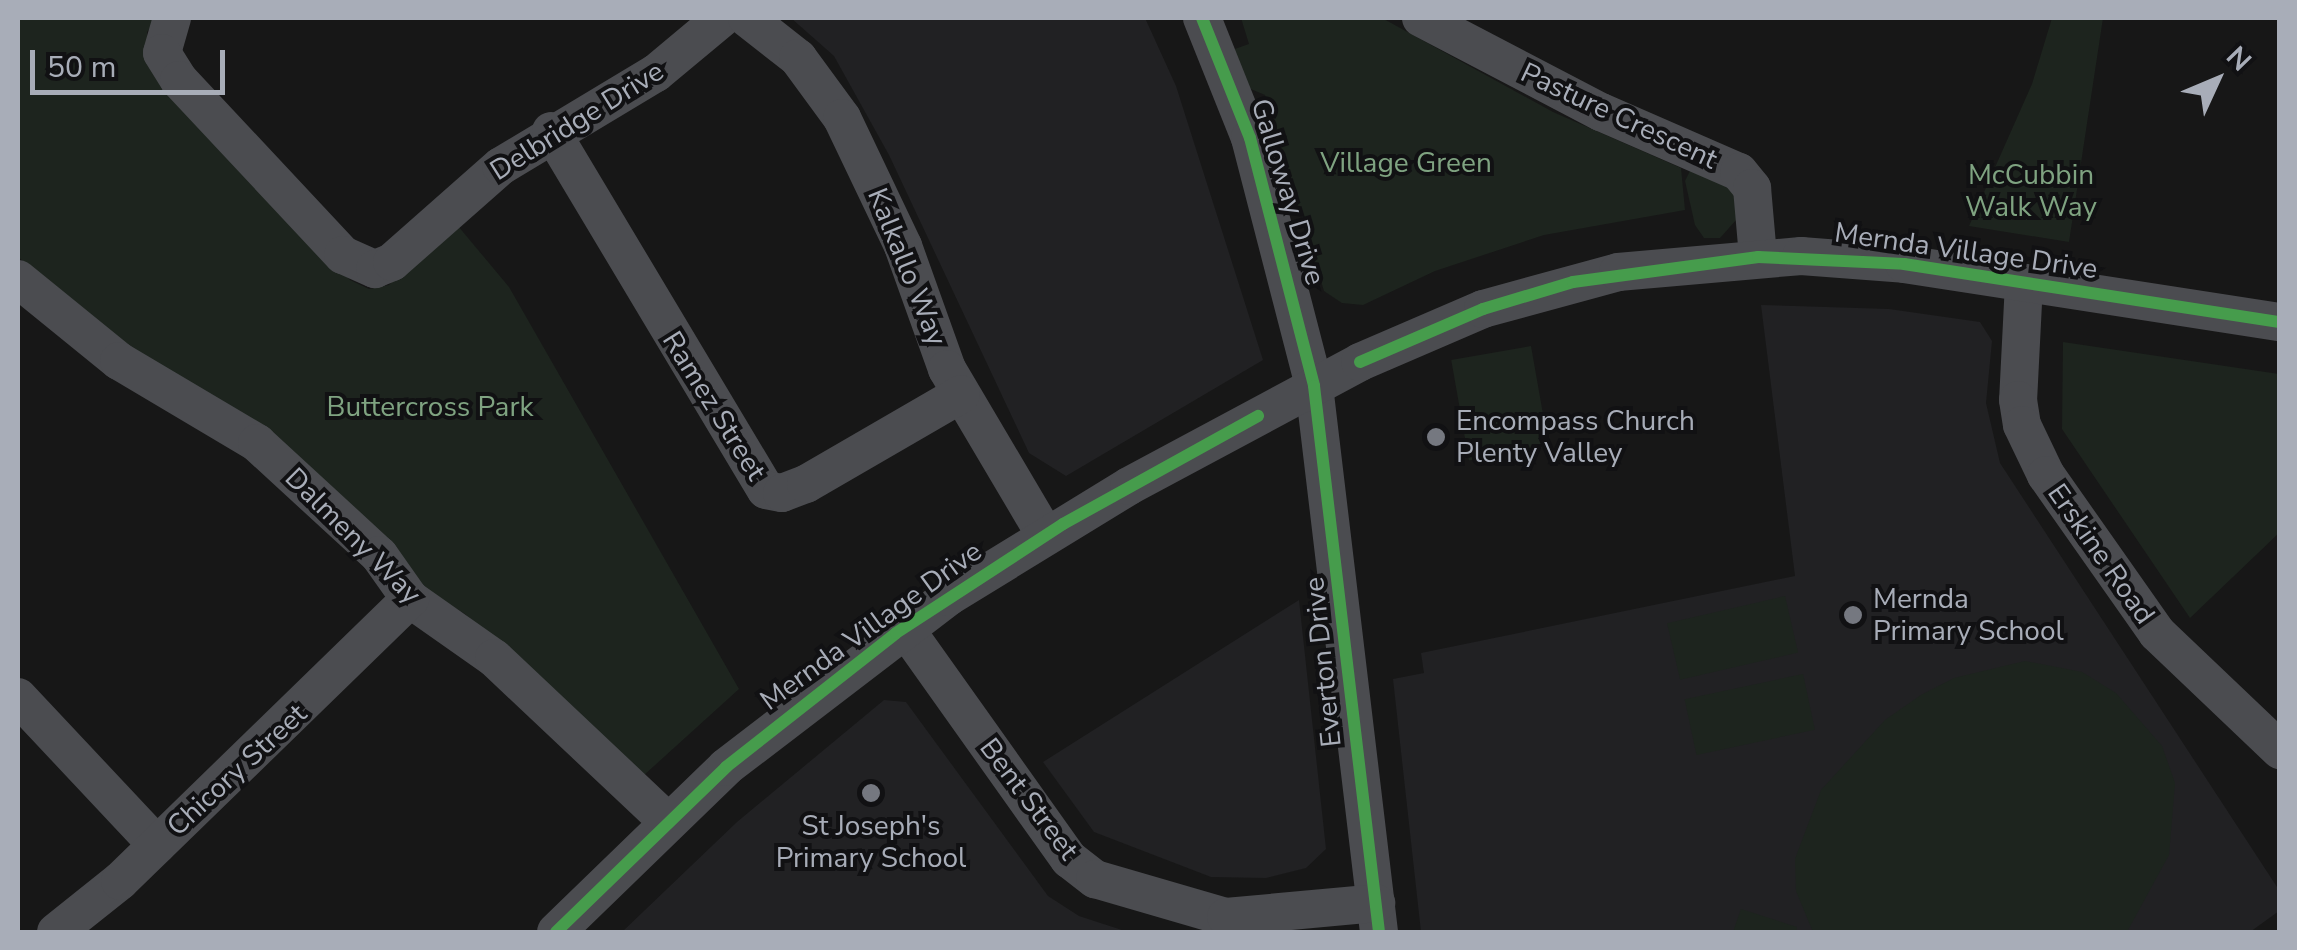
<!DOCTYPE html>
<html>
<head>
<meta charset="utf-8">
<style>
  body { margin:0 }
  #map { position:relative; width:2297px; height:950px; overflow:hidden; background:#171717; font-family:"Nunito Sans",sans-serif }
  div>[style] { position:absolute }
  .built>* { inset:0; background:#212123 }
  .green>* { inset:0; background:#1d241e; transform-origin:0 0 }
  .minor>* { height:38px; margin:-19px; padding:0 19px; transform-origin:19px; border-radius:19px; background:#4b4c50 }
  .cycleway>* { height:12px; margin:-6px; padding:0 6px; transform-origin:6px; border-radius:6px; background:#469c4c }
  .dots>* { width:28px; height:28px; translate:-50% -50%; box-sizing:border-box; border:5px solid #111113; border-radius:50% }
  span { translate:-50% -50%; white-space:nowrap; text-align:center; line-height:1.15; -webkit-text-stroke:8px #111113; paint-order:stroke }
  .street-label { font-size:28px; color:#a8adb8 }
  .park-label { font-size:28px; color:#7fa381 }
  .poi-label { font-size:28px; color:#a8adb8 }
  .left { translate:0 -50%; text-align:left }
  .frame { position:absolute; inset:0; border:20px solid #a8adb8; pointer-events:none }
  .north { position:absolute; left:2167px; top:30px; width:100px; height:100px; -webkit-text-stroke:8px #111113; paint-order:stroke; rotate:46deg; font-size:28px; font-weight:700; line-height:40px; text-align:center; color:#a8adb8 }
  .north::after { content:''; display:block; margin:auto; width:35px; height:45px; background:#a8adb8; clip-path:polygon(50% 0,100% 100%,50% 72%,0 100%) }
  .scale { position:absolute; left:30px; top:50px; width:195px; height:45px; box-sizing:border-box; border:5px solid #a8adb8; border-top:0; padding-left:12px; font-size:30px; line-height:35px; white-space:nowrap; color:#a8adb8; -webkit-text-stroke:8px #111113; paint-order:stroke }
</style>
</head>
<body>
<div id="map">
  <div class="built">
    <div style="clip-path:polygon(791px 18px,1145px 18px,1176px 86px,1263px 360px,1066px 476px,1029px 453px,889px 155px,834px 56px)"></div>
    <div style="clip-path:polygon(1761px 305px,1889px 309px,1980px 322px,1992px 341px,1986px 403px,2000px 463px,2279px 890px,2279px 911px,2250px 932px,1421px 932px,1393px 679px,1424px 673px,1421px 653px,1795px 576px)"></div>
    <div style="clip-path:polygon(1299px 600px,1326px 849px,1306px 868px,1266px 878px,1211px 877px,1094px 832px,1043px 762px)"></div>
    <div style="clip-path:polygon(884px 700px,906px 702px,1048px 896px,1079px 916px,1128px 932px,622px 932px,737px 822px)"></div>
  </div>
  <div class="green">
    <div style="clip-path:polygon(18px 18px,157px 18px,147px 32px,147px 56px,350px 280px,369px 289px,389px 285px,453px 220px,509px 287px,739px 689px,643px 776px,465px 614px,421px 587px,18px 257px)"></div>
    <div style="clip-path:polygon(1241px 18px,1382px 18px,1553px 112px,1681px 168px,1685px 210px,1544px 235px,1435px 271px,1363px 305px,1342px 303px,1324px 291px,1265px 95px,1246px 87px,1229px 51px,1249px 44px)"></div>
    <div style="clip-path:polygon(2052px 18px,2103px 18px,2069px 242px,1969px 226px,2032px 84px)"></div>
    <div style="clip-path:polygon(1692px 167px,1737px 192px,1737px 219px,1720px 238px,1704px 238px,1695px 225px,1685px 181px)"></div>
    <div style="clip-path:polygon(2063px 342px,2279px 374px,2279px 533px,2190px 618px,2062px 429px)"></div>
    <div style="left:1531px;top:346px;width:102px;height:81px;rotate:80deg"></div>
    <div style="left:1785px;top:596px;width:58px;height:121px;rotate:77deg"></div>
    <div style="clip-path:polygon(2025px 661px,2082px 672px,2116px 693px,2162px 746px,2175px 783px,2169px 855px,2128px 930px,1813px 932px,1796px 891px,1795px 859px,1821px 790px,1885px 720px,1921px 695px,1954px 678px)"></div>
    <div style="left:1803px;top:674px;width:57px;height:121px;rotate:78deg"></div>
    <div style="clip-path:polygon(1741px 909px,1797px 927px,1796px 932px,1733px 932px)"></div>
  </div>
  <div class="minor">
    <div style="left:172px;top:18px;width:36px;rotate:106deg"></div>
    <div style="left:162px;top:53px;width:32px;rotate:58deg"></div>
    <div style="left:179px;top:80px;width:240px;rotate:46.9deg"></div>
    <div style="left:343px;top:255px;width:35px;rotate:24deg"></div>
    <div style="left:375px;top:269px;width:18px;rotate:-22deg"></div>
    <div style="left:392px;top:262px;width:145px;rotate:-41.4deg"></div>
    <div style="left:501px;top:166px;width:181px;rotate:-31deg"></div>
    <div style="left:656px;top:73px;width:86px;rotate:-39.8deg"></div>
    <div style="left:747px;top:18px;width:65px;rotate:38.1deg"></div>
    <div style="left:798px;top:58px;width:74px;rotate:53.7deg"></div>
    <div style="left:842px;top:118px;width:142px;rotate:64.5deg"></div>
    <div style="left:903px;top:246px;width:131px;rotate:70.3deg"></div>
    <div style="left:947px;top:369px;width:193px;rotate:59.4deg"></div>
    <div style="left:1202px;top:18px;width:129px;rotate:68.2deg"></div>
    <div style="left:1250px;top:138px;width:256px;rotate:75.5deg"></div>
    <div style="left:1314px;top:386px;width:550px;rotate:83.21deg"></div>
    <div style="left:1421px;top:18px;width:203px;rotate:27.6deg"></div>
    <div style="left:1601px;top:112px;width:150px;rotate:23.5deg"></div>
    <div style="left:1739px;top:172px;width:21px;rotate:51deg"></div>
    <div style="left:1752px;top:188px;width:69px;rotate:85deg"></div>
    <div style="left:551px;top:131px;width:418px;rotate:59.1deg"></div>
    <div style="left:766px;top:490px;width:16px;rotate:11deg"></div>
    <div style="left:782px;top:493px;width:26px;rotate:-21deg"></div>
    <div style="left:806px;top:484px;width:179px;rotate:-30.1deg"></div>
    <div style="left:18px;top:279px;width:130px;rotate:39.1deg"></div>
    <div style="left:119px;top:361px;width:161px;rotate:30.7deg"></div>
    <div style="left:257px;top:443px;width:166px;rotate:42.6deg"></div>
    <div style="left:379px;top:555px;width:54px;rotate:54.8deg"></div>
    <div style="left:410px;top:599px;width:103px;rotate:35.1deg"></div>
    <div style="left:494px;top:658px;width:238px;rotate:43.3deg"></div>
    <div style="left:2024px;top:283px;width:117px;rotate:92.9deg"></div>
    <div style="left:2018px;top:400px;width:25px;rotate:81deg"></div>
    <div style="left:2022px;top:425px;width:55px;rotate:64.4deg"></div>
    <div style="left:2046px;top:475px;width:193px;rotate:54.9deg"></div>
    <div style="left:2157px;top:633px;width:170px;rotate:43.6deg"></div>
    <div style="left:904px;top:627px;width:285px;rotate:54.6deg"></div>
    <div style="left:1069px;top:859px;width:33px;rotate:38deg"></div>
    <div style="left:1095px;top:879px;width:136px;rotate:16.2deg"></div>
    <div style="left:1226px;top:917px;width:151px;rotate:-5.3deg"></div>
    <div style="left:18px;top:697px;width:203px;rotate:46.8deg"></div>
    <div style="left:56px;top:932px;width:82px;rotate:-38.6deg"></div>
    <div style="left:120px;top:881px;width:405px;rotate:-44.2deg"></div>
    <div style="left:556px;top:932px;width:237px;rotate:-44.1deg"></div>
    <div style="left:726px;top:767px;width:280px;rotate:-37.4deg"></div>
    <div style="left:948px;top:597px;width:212px;rotate:-31.5deg"></div>
    <div style="left:1129px;top:486px;width:262px;rotate:-28.2deg"></div>
    <div style="left:1360px;top:362px;width:134px;rotate:-23.3deg"></div>
    <div style="left:1483px;top:309px;width:140px;rotate:-15.3deg"></div>
    <div style="left:1618px;top:272px;width:184px;rotate:-5deg"></div>
    <div style="left:1801px;top:256px;width:103px;rotate:4.4deg"></div>
    <div style="left:1904px;top:264px;width:380px;rotate:8.8deg"></div>
  </div>
  <div class="cycleway">
    <div style="left:1202px;top:18px;width:129px;rotate:68.2deg"></div>
    <div style="left:1250px;top:138px;width:256px;rotate:75.5deg"></div>
    <div style="left:1314px;top:386px;width:550px;rotate:83.21deg"></div>
    <div style="left:1360px;top:362px;width:134px;rotate:-23.3deg"></div>
    <div style="left:1483px;top:309px;width:94px;rotate:-16.7deg"></div>
    <div style="left:1573px;top:282px;width:187px;rotate:-7.7deg"></div>
    <div style="left:1758px;top:257px;width:146px;rotate:2.7deg"></div>
    <div style="left:1904px;top:264px;width:380px;rotate:8.8deg"></div>
    <div style="left:556px;top:932px;width:237px;rotate:-44.1deg"></div>
    <div style="left:726px;top:767px;width:216px;rotate:-38.2deg"></div>
    <div style="left:896px;top:633px;width:199px;rotate:-33.1deg"></div>
    <div style="left:1063px;top:524px;width:223px;rotate:-29deg"></div>
  </div>
  <div class="dots">
    <div style="left:1436px;top:437px;background:#757880"></div>
    <div style="left:1853px;top:615px;background:#757880"></div>
    <div style="left:871px;top:793px;background:#757880"></div>
  </div>
  <div class="street-label">
    <span style="left:1619px;top:116px;rotate:25deg">Pasture Crescent</span>
    <span style="left:577px;top:121px;rotate:-32deg">Delbridge Drive</span>
    <span style="left:1288px;top:192px;rotate:73deg">Galloway Drive</span>
    <span style="left:1966px;top:251px;rotate:8deg">Mernda Village Drive</span>
    <span style="left:907px;top:267px;rotate:68deg">Kalkallo Way</span>
    <span style="left:714px;top:406px;rotate:58deg">Ramez Street</span>
    <span style="left:353px;top:536px;rotate:45deg">Dalmeny Way</span>
    <span style="left:2101px;top:554px;rotate:55deg">Erskine Road</span>
    <span style="left:871px;top:626px;rotate:-36deg">Mernda Village Drive</span>
    <span style="left:1323px;top:662px;rotate:-96deg">Everton Drive</span>
    <span style="left:237px;top:770px;rotate:-43deg">Chicory Street</span>
    <span style="left:1029px;top:799px;rotate:53deg">Bent Street</span>
  </div>
  <div class="park-label">
    <span style="left:1406px;top:163px">Village Green</span>
    <span style="left:2031px;top:191px">McCubbin<br>Walk Way</span>
    <span style="left:430px;top:407px">Buttercross Park</span>
  </div>
  <div class="poi-label">
    <span class="left" style="left:1456px;top:437px">Encompass Church<br>Plenty Valley</span>
    <span class="left" style="left:1873px;top:615px">Mernda<br>Primary School</span>
    <span style="left:871px;top:842px">St Joseph's<br>Primary School</span>
  </div>
  <div class="frame"></div>
  <div class="north">N</div>
  <div class="scale">50 m</div>
</div>
</body>
</html>
